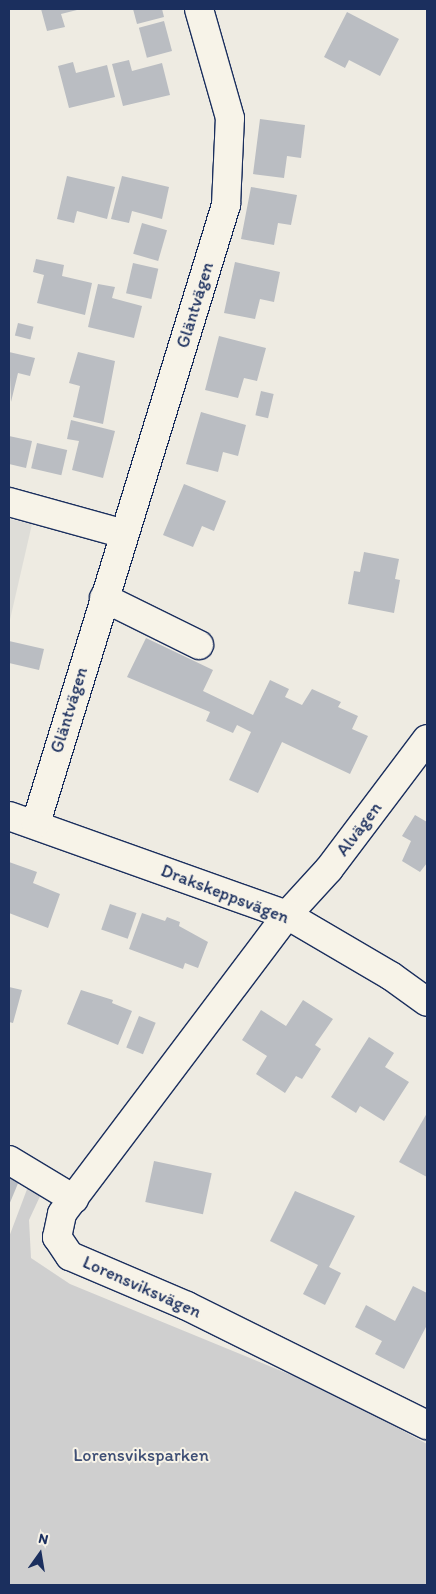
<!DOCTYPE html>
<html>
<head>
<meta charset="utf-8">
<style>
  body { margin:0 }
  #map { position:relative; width:436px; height:1594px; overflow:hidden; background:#eeebe2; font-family:Itim,sans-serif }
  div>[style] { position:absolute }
  .built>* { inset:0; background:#deddd8 }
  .green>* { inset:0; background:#cfcfcf }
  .building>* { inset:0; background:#babdc2; transform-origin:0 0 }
  .roads { filter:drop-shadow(1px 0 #1b2f5e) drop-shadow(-1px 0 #1b2f5e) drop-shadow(0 1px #1b2f5e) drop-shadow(0 -1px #1b2f5e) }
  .minor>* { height:28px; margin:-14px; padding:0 14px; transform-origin:14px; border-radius:14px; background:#f7f3e8 }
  span { translate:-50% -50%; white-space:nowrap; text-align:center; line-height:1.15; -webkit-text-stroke:4px #f7f3e8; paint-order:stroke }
  .street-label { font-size:18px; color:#1b2f5e }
  .park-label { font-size:18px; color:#3f4f75 }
  .frame { position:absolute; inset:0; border:10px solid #1b2f5e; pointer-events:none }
  .north { position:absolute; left:15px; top:1529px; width:50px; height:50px; -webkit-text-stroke:4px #f7f3e8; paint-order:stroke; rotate:13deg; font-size:14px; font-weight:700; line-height:20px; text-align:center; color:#1b2f5e }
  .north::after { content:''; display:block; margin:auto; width:18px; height:22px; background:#1b2f5e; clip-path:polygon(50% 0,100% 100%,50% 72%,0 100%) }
</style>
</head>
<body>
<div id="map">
  <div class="built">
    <div style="clip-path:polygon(9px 519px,32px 524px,9px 624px)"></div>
  </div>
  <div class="green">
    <div style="clip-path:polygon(29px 1184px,42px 1192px,29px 1220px,31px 1258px,70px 1284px,330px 1391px,427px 1444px,427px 1585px,9px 1585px,9px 1237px)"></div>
  </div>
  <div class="building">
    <div style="clip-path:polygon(41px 9px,81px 9px,61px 14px,65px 27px,47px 31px)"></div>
    <div style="clip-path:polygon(133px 9px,162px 9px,164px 17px,137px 24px)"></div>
    <div style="clip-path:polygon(347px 12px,399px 39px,380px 76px,349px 60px,345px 68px,324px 57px)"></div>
    <div style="left:164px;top:21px;width:31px;height:26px;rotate:75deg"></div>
    <div style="clip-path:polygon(129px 60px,132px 71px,162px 63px,170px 95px,123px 106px,112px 64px)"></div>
    <div style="clip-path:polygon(73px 62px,76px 73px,107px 65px,115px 97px,69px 108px,58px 66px)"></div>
    <div style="clip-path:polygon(260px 119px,305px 125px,301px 158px,287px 156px,284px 178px,253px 174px)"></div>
    <div style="clip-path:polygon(67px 176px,115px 187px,107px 219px,77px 211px,74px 223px,57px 219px)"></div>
    <div style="clip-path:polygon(122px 176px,169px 187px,162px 219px,132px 211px,129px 223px,111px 219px)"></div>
    <div style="clip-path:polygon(251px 187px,297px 195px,291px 225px,278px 223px,274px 245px,241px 239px)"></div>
    <div style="left:142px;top:223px;width:26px;height:32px;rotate:16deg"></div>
    <div style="clip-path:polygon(36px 259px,64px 265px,62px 276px,92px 283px,85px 315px,37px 303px,44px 275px,33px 272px)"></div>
    <div style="clip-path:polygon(235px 262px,280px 272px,274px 302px,260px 299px,255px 319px,224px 313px)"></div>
    <div style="left:133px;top:263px;width:26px;height:31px;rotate:13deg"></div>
    <div style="clip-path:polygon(98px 284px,115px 287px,112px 298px,142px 306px,134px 338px,88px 327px)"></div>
    <div style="left:18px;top:323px;width:16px;height:13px;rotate:14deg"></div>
    <div style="clip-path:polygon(219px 336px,266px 348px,257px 381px,244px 378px,238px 398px,205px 390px)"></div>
    <div style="clip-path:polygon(9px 352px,35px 358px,30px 376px,18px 373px,11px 402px)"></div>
    <div style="clip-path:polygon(78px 352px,115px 361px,103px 424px,73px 417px,80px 386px,69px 383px)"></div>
    <div style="left:261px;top:391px;width:13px;height:25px;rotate:13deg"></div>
    <div style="clip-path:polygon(201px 412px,246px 425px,238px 456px,223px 452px,218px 472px,186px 464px)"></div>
    <div style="clip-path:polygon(71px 420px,115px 431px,103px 478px,72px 470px,79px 441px,67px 439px)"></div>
    <div style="clip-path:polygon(9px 436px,32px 441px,26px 468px,9px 464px)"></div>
    <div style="left:37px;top:443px;width:31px;height:26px;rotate:13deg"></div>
    <div style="clip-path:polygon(184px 484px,226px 501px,214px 531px,202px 526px,193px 547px,163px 535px)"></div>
    <div style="clip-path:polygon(364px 552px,399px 559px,395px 579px,400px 580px,394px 613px,348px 604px,354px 571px,360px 572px)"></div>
    <div style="clip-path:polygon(146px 638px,213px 670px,203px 691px,253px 715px,270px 680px,289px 689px,285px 697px,302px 705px,312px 689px,341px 702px,338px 707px,358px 716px,352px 729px,368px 736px,350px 774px,282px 742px,258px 793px,229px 780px,251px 732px,237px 725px,233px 733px,206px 721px,210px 712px,127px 677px)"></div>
    <div style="clip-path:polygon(9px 641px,44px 649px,39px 670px,9px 663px)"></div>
    <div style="clip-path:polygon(415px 815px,427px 822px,427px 863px,420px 872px,402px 861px,411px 841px,402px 836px)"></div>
    <div style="clip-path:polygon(9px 862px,37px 872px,33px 883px,60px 894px,48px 928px,9px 913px)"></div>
    <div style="left:110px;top:904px;width:28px;height:27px;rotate:19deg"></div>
    <div style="clip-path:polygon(142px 913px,165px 921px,167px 917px,180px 922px,179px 926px,208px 942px,198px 968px,185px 963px,183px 969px,129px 949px)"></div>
    <div style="clip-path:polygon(9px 987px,22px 990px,13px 1023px,9px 1022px)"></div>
    <div style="clip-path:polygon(81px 990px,113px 1000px,112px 1003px,132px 1011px,118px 1045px,67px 1024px)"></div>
    <div style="clip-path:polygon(303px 1000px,333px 1019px,315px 1045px,321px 1049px,302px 1079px,296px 1076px,285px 1093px,256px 1074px,267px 1056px,242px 1040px,261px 1010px,286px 1026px)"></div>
    <div style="left:139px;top:1016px;width:18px;height:34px;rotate:22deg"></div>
    <div style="clip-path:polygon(369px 1037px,394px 1053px,385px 1067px,409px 1082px,384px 1121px,360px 1106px,356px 1113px,331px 1097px)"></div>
    <div style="clip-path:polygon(427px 1113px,427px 1177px,399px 1162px)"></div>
    <div style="left:154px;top:1161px;width:59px;height:42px;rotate:12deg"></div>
    <div style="clip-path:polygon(10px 1177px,19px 1181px,9px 1205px,9px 1180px)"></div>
    <div style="clip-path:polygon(295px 1191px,355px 1216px,329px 1267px,341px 1273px,325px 1305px,303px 1294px,318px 1265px,270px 1241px)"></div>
    <div style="clip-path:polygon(413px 1286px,427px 1293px,427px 1325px,404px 1369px,375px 1354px,382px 1341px,355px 1327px,366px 1305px,395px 1321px)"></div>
  </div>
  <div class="roads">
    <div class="minor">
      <div style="left:9px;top:502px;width:119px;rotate:15.5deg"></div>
      <div style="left:104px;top:598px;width:106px;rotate:26.3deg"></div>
      <div style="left:427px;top:739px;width:163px;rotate:127deg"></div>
      <div style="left:329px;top:869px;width:62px;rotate:132.4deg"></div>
      <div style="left:287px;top:915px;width:374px;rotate:127deg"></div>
      <div style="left:62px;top:1214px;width:24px;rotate:102deg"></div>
      <div style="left:57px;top:1237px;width:23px;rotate:56deg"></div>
      <div style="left:70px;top:1256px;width:127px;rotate:23.1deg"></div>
      <div style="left:187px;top:1306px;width:268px;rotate:26.4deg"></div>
      <div style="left:9px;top:816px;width:295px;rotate:19.6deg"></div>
      <div style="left:287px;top:915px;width:121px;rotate:30.4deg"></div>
      <div style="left:391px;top:976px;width:44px;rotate:35.8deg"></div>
      <div style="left:36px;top:823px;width:647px;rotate:-72.91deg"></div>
      <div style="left:226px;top:205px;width:87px;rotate:-87.4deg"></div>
      <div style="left:230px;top:118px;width:113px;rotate:-105.9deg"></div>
      <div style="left:9px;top:1160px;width:76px;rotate:31deg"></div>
    </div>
  </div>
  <div class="street-label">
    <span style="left:195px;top:305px;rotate:-73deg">Gläntvägen</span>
    <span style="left:69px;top:710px;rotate:-73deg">Gläntvägen</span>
    <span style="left:359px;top:829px;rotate:-53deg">Alvägen</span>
    <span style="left:225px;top:894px;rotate:21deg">Drakskeppsvägen</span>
    <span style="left:142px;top:1287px;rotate:24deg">Lorensviksvägen</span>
  </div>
  <div class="park-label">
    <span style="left:141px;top:1455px">Lorensviksparken</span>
  </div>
  <div class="frame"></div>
  <div class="north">N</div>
</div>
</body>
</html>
